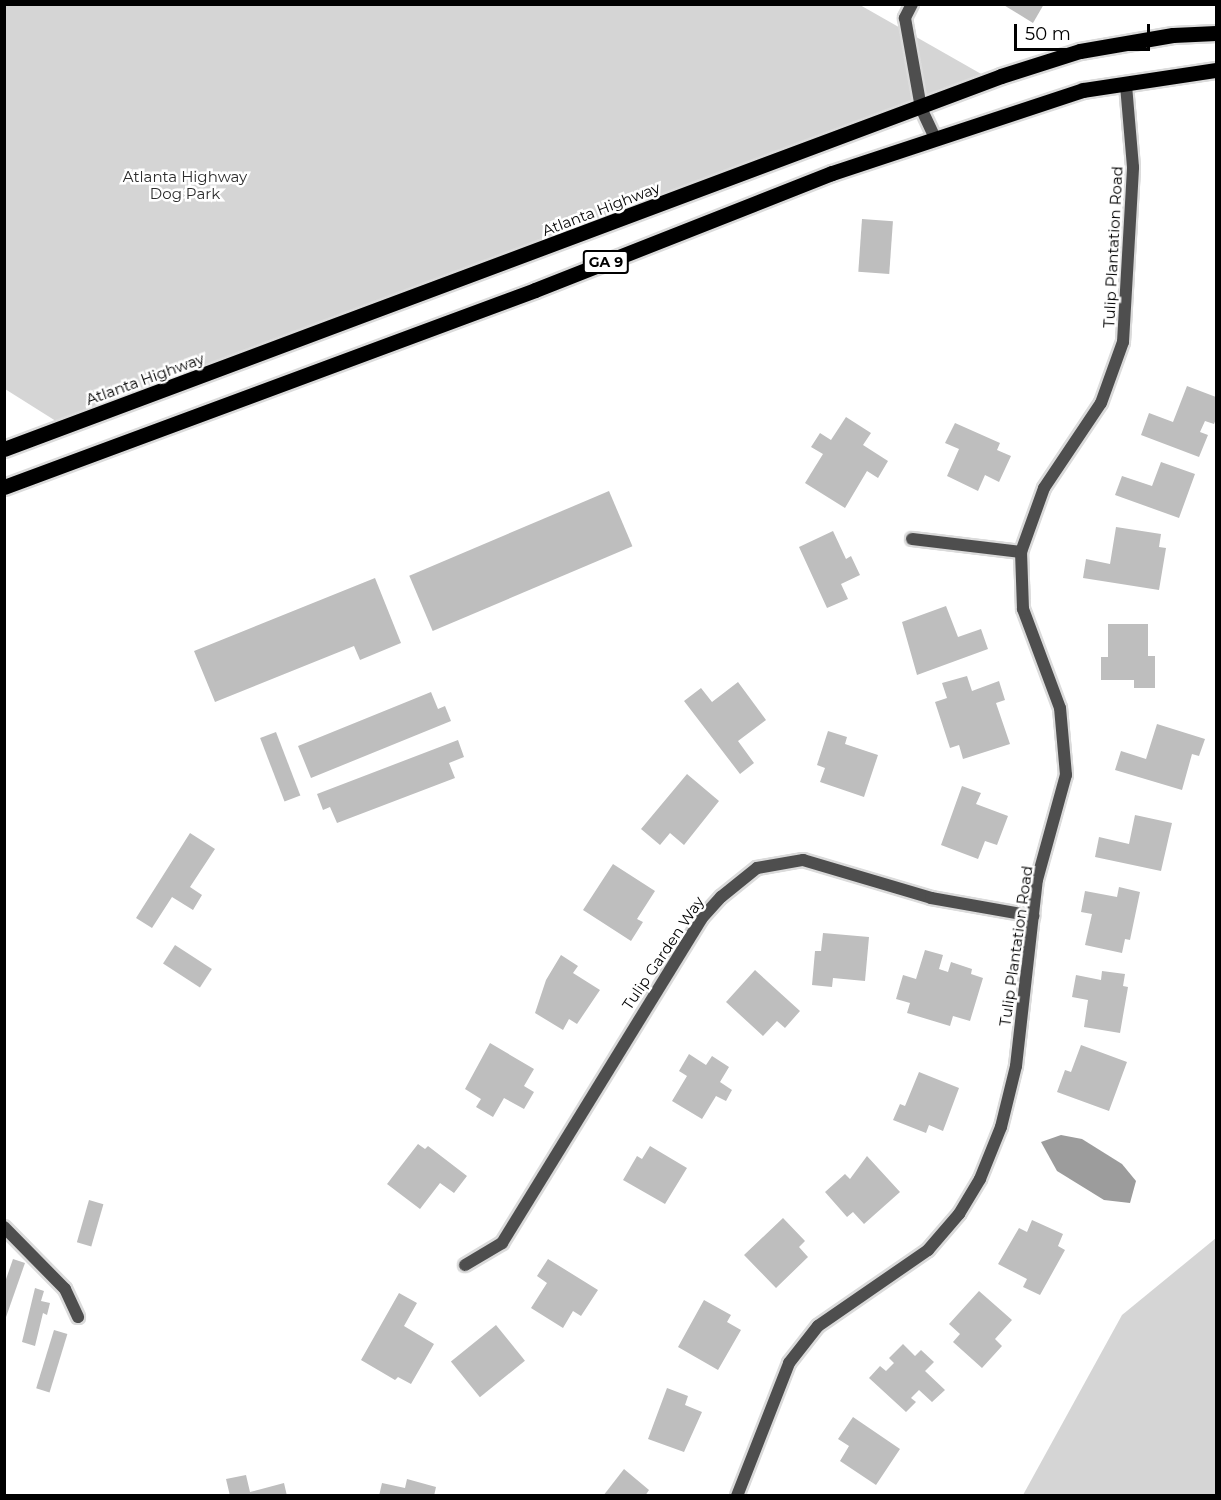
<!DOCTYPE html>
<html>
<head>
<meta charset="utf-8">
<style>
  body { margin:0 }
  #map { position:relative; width:1221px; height:1500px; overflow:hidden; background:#fff; font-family:Montserrat,sans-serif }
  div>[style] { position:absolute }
  .green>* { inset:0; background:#d5d5d5 }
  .water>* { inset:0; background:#9c9c9c }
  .building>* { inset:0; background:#bebebe; transform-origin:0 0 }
  .roads { filter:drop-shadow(2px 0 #dbdbdb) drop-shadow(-2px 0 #dbdbdb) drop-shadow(0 2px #dbdbdb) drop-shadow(0 -2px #dbdbdb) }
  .minor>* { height:12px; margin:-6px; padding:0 6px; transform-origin:6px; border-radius:6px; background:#4e4e4e }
  .primary>* { height:15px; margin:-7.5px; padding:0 7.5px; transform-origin:7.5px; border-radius:7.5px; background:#000 }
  span { translate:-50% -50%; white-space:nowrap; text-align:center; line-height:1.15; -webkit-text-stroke:5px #fff; paint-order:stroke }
  .shield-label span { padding:2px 4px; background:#fff; border:2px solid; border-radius:4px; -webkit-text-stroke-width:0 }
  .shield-label { font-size:14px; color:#000; font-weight:700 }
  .park-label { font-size:15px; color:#2c2c2c }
  .street-label { font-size:15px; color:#000 }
  .frame { position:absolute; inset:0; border:6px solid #000; pointer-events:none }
  .scale { position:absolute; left:1014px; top:24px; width:136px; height:27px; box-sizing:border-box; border:3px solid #000; border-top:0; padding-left:8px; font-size:18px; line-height:21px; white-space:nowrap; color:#000; -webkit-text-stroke:4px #fff; paint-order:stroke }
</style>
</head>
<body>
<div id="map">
  <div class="green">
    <div style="clip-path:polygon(4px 5px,860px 5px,983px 75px,59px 423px,5px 389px)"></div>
    <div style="clip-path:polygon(1216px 1238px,1216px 1495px,1023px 1495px,1122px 1315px)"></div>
  </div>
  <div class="water">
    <div style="clip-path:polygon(1061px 1135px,1082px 1139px,1122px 1164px,1136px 1181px,1130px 1203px,1104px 1200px,1057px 1171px,1041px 1142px)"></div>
  </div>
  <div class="building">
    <div style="clip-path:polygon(1002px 4px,1044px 4px,1033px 23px)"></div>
    <div style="left:862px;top:219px;width:31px;height:53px;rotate:4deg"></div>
    <div style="clip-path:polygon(1187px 386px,1216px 397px,1216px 419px,1214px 424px,1205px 421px,1200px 432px,1208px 435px,1199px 457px,1141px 435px,1149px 413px,1173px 422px)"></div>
    <div style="clip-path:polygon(846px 417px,871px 433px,863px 445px,888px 461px,878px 478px,867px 471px,845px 508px,805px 483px,823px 454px,811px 447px,820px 433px,831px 440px)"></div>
    <div style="clip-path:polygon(955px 423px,1000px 443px,997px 450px,1011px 456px,999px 482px,985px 475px,978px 491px,947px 476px,959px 449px,945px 443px)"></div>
    <div style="clip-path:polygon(1161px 462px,1195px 474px,1179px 518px,1115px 495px,1122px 476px,1152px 486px)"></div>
    <div style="left:609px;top:491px;width:60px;height:217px;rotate:67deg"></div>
    <div style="clip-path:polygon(1116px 527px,1161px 534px,1159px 547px,1166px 548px,1159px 590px,1083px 578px,1086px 559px,1110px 564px)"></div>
    <div style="clip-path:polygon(833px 531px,846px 559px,851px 556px,860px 575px,841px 584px,848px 599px,827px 608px,799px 547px)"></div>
    <div style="clip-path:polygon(375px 578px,401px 643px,360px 660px,354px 646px,215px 702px,194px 651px)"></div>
    <div style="clip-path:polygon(946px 606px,958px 637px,981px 629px,988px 649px,917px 675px,902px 622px)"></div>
    <div style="clip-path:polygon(1108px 624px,1148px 624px,1148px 656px,1155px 656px,1155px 688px,1134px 688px,1134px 680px,1101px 680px,1101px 657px,1108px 657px)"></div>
    <div style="clip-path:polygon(967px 676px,972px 691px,999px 681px,1005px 700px,996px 703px,1010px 744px,963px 759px,959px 745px,950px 748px,935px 702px,947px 698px,942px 683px)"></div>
    <div style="clip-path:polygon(738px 682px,766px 720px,738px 741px,754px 763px,740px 774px,684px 701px,701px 688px,712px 702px)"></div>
    <div style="clip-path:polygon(431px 692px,438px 709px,445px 706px,451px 721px,311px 778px,298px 746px)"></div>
    <div style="clip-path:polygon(1157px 724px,1205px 739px,1199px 756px,1192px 754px,1182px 790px,1115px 770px,1121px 751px,1146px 759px)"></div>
    <div style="clip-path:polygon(828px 731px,847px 737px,845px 744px,878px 755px,864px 797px,820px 782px,825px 768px,817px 765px)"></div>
    <div style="left:276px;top:732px;width:68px;height:17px;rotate:69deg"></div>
    <div style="clip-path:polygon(458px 740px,464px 757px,449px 763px,455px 778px,337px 823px,330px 807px,323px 810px,317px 794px)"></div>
    <div style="clip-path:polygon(687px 774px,719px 801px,684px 845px,670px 833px,660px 845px,641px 829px)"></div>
    <div style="clip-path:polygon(962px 786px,981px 793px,976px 804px,1008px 816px,997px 845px,985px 841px,978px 859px,941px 845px)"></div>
    <div style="clip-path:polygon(1135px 815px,1172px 823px,1161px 871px,1095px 857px,1099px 837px,1129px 844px)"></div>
    <div style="clip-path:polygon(190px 833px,215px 849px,190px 887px,202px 895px,193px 910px,172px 897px,152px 928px,136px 918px)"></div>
    <div style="clip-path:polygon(613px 864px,655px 891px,637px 919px,643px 922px,631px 941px,583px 910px)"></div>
    <div style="clip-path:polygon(1119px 887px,1140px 892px,1130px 940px,1125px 939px,1122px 953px,1085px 945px,1092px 914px,1081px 912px,1085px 891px,1117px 897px)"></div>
    <div style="clip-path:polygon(823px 933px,869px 937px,865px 981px,833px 978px,832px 987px,812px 985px,815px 951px,821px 951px)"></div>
    <div style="left:175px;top:945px;width:44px;height:22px;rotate:33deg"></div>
    <div style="clip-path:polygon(925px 950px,943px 955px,939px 969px,948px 972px,951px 962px,972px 969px,971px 974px,983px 978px,970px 1021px,953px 1016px,950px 1026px,907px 1013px,910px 1003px,896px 999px,903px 975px,916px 979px)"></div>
    <div style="clip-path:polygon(561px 955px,578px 966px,573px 973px,600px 990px,577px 1024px,569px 1019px,563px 1030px,535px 1013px,546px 980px)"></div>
    <div style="clip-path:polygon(755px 970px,800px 1011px,785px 1028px,777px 1021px,763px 1036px,726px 1002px)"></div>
    <div style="clip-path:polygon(1102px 971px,1125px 974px,1123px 986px,1128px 987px,1120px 1033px,1084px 1027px,1088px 1000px,1072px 997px,1076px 975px,1101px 980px)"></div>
    <div style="clip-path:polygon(490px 1043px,534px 1069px,524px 1086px,534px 1092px,524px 1109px,504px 1098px,493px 1117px,476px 1107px,481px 1099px,465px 1089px)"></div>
    <div style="clip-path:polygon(1081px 1045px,1127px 1062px,1109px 1111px,1057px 1092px,1065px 1070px,1071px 1072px)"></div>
    <div style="clip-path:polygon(689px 1054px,706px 1065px,712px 1056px,729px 1067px,720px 1082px,732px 1090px,726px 1101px,716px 1096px,702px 1119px,672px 1101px,687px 1076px,679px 1071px)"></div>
    <div style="clip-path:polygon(919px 1072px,959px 1088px,943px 1131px,929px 1125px,926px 1133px,893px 1120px,900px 1104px,905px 1106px)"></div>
    <div style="clip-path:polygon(418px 1144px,425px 1149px,428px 1146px,467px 1176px,454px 1193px,440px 1183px,420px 1209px,387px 1184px)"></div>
    <div style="clip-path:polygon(650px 1146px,687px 1168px,665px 1204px,623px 1180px,637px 1156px,642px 1159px)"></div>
    <div style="clip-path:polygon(867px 1156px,900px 1192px,864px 1224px,853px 1212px,847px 1217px,825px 1192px,845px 1174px,850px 1179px)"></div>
    <div style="left:89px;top:1200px;width:15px;height:44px;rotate:16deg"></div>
    <div style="clip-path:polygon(783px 1218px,805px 1241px,799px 1247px,808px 1257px,776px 1288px,744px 1255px)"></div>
    <div style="clip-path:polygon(1032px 1220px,1063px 1234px,1058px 1246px,1065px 1250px,1040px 1295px,1023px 1287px,1027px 1279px,998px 1264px,1019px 1228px,1027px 1232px)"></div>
    <div style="clip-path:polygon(13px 1259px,25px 1263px,5px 1320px,4px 1285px)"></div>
    <div style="clip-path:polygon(548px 1259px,598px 1290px,581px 1316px,573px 1311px,563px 1328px,531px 1308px,547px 1283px,537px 1276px)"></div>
    <div style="clip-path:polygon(35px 1288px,44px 1291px,41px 1301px,50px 1303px,47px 1315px,43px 1313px,35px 1346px,22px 1342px)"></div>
    <div style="clip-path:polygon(979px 1291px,1012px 1320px,995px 1339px,1002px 1346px,982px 1368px,953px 1342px,960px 1334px,949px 1324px)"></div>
    <div style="clip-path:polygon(399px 1293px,417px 1303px,404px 1326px,434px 1344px,411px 1384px,398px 1377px,395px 1380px,361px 1360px)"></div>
    <div style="clip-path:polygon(704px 1300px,731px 1315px,727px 1322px,741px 1330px,718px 1370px,678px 1347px)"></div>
    <div style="left:496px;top:1325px;width:46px;height:58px;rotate:51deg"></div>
    <div style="left:54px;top:1330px;width:14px;height:61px;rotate:17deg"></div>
    <div style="clip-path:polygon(903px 1344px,915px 1356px,921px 1350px,934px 1362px,925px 1371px,945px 1390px,932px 1402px,919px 1390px,911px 1398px,916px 1402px,906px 1412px,869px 1378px,880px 1366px,886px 1371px,894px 1363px,889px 1358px)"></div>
    <div style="clip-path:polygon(667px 1388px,688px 1396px,685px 1405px,702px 1412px,684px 1452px,648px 1439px)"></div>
    <div style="clip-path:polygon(853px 1417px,900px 1449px,876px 1485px,840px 1461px,849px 1446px,838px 1439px)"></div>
    <div style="clip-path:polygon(624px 1469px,649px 1490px,645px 1496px,603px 1496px)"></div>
    <div style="clip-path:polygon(246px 1475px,250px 1492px,284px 1483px,287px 1496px,230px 1496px,226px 1479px)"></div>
    <div style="clip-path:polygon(407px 1479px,436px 1487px,434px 1496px,379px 1496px,382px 1483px,405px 1488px)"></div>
  </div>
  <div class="roads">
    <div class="minor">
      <div style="left:912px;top:4px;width:16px;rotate:117deg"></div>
      <div style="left:905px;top:18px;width:91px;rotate:79.9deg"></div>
      <div style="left:921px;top:108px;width:33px;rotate:65deg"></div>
      <div style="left:912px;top:539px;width:110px;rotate:6.8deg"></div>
      <div style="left:4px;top:1227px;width:87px;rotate:45.5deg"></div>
      <div style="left:65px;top:1289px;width:31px;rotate:65deg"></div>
      <div style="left:465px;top:1265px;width:43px;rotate:-30.7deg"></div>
      <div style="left:502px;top:1243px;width:380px;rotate:-58.4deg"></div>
      <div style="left:701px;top:919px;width:30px;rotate:-48deg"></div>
      <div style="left:721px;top:897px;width:46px;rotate:-38.9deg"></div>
      <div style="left:757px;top:868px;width:47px;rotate:-9.9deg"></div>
      <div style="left:803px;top:860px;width:134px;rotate:16.5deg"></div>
      <div style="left:931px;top:898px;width:104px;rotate:10deg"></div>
      <div style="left:737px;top:1496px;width:143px;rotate:-68.6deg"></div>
      <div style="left:789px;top:1363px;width:47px;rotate:-51.9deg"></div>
      <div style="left:818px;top:1326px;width:134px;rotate:-34.6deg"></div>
      <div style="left:928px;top:1250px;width:48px;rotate:-49.3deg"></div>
      <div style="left:959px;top:1214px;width:41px;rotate:-59deg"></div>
      <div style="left:980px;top:1179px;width:56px;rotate:-68deg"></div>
      <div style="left:1001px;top:1127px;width:63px;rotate:-76.2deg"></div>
      <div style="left:1016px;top:1066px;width:187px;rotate:-83.6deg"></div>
      <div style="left:1037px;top:880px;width:109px;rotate:-74.6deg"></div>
      <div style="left:1066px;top:775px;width:67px;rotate:-95.1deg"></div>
      <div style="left:1060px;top:708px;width:106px;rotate:-110.5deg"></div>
      <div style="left:1023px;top:609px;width:57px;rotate:-92deg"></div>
      <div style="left:1021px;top:552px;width:68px;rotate:-70.2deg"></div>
      <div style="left:1044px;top:488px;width:102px;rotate:-56.2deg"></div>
      <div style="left:1101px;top:403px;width:65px;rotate:-70.2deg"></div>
      <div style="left:1123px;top:342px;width:175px;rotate:-86.7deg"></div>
      <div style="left:1133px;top:167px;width:82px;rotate:-94.9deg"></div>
    </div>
    <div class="primary">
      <div style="left:4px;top:449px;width:1064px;rotate:-20.51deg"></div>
      <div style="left:1001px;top:76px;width:83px;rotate:-17.6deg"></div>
      <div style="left:1080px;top:51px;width:94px;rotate:-9.8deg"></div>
      <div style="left:1173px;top:35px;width:43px;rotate:-2.7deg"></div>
      <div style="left:4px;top:487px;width:566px;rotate:-20.35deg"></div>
      <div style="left:535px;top:290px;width:319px;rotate:-21.5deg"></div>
      <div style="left:832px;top:173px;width:264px;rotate:-18.3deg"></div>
      <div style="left:1083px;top:90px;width:134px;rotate:-8.6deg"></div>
    </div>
  </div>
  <div class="shield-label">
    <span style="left:606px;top:262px">GA 9</span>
  </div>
  <div class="park-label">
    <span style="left:185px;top:185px">Atlanta Highway<br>Dog Park</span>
  </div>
  <div class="street-label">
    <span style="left:601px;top:209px;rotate:-21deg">Atlanta Highway</span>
    <span style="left:1113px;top:247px;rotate:-87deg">Tulip Plantation Road</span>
    <span style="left:145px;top:379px;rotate:-20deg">Atlanta Highway</span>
    <span style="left:1016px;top:946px;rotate:-82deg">Tulip Plantation Road</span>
    <span style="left:663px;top:953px;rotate:-56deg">Tulip Garden Way</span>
  </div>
  <div class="frame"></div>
  <div class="scale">50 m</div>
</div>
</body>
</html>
